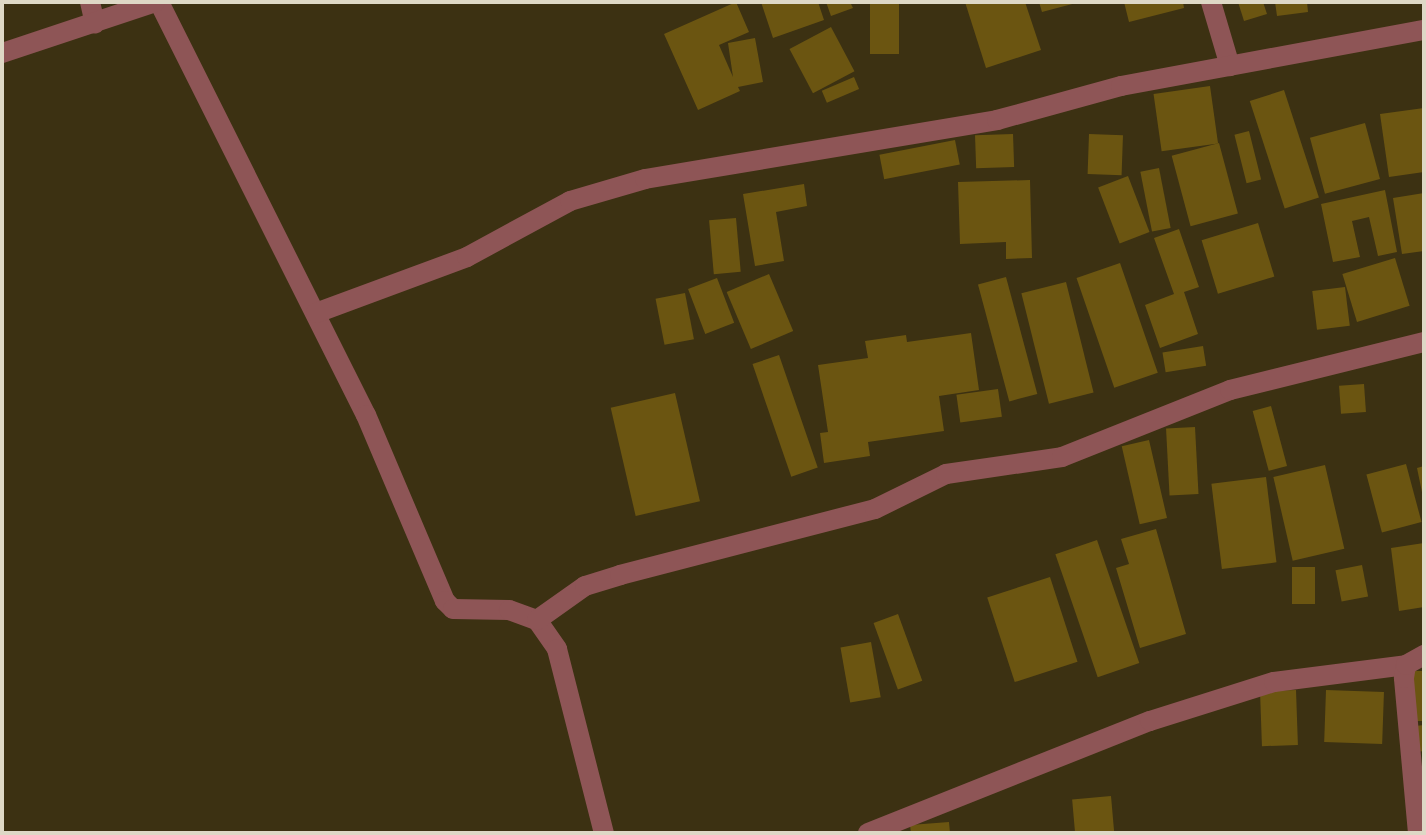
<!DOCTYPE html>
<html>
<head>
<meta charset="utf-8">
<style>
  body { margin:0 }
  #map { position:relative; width:1426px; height:835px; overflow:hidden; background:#3c3112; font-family:Karla,sans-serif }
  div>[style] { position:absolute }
  .building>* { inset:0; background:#6b5511; transform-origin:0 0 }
  .minor>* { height:20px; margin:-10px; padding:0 10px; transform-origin:10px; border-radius:10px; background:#8e5556 }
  span { translate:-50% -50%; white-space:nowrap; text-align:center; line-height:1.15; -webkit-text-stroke:6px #1e1a0c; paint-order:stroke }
  .frame { position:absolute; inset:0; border:4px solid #ded8c6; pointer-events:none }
</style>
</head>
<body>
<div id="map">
  <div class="building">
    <div style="clip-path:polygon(736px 2px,749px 32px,719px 45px,733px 77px,728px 43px,755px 38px,763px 82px,738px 87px,740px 91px,698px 110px,664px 34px)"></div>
    <div style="clip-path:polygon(761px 2px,818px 2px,824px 20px,773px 38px)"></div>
    <div style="clip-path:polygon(826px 2px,850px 2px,853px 8px,831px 16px)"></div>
    <div style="left:870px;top:2px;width:29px;height:52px"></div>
    <div style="clip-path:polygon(965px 2px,1025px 2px,1041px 50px,986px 68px)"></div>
    <div style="clip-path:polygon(1039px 2px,1076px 2px,1076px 3px,1042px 12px)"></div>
    <div style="clip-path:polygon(1124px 2px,1183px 2px,1184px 8px,1129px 22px)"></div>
    <div style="clip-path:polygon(1238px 2px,1263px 2px,1267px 14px,1244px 21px)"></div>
    <div style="clip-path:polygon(1275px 2px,1307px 2px,1308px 12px,1277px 16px)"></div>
    <div style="left:831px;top:27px;width:50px;height:47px;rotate:62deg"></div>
    <div style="left:854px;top:77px;width:13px;height:35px;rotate:67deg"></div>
    <div style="left:1210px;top:86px;width:58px;height:57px;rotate:82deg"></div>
    <div style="left:1284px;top:90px;width:113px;height:36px;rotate:72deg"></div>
    <div style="clip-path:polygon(1424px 108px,1424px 172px,1389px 177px,1380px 114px)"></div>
    <div style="left:1365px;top:123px;width:58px;height:57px;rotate:75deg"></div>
    <div style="left:1249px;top:131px;width:50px;height:15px;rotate:76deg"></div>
    <div style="left:1013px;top:134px;width:33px;height:38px;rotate:88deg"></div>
    <div style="left:1089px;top:134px;width:34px;height:40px;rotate:2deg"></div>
    <div style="left:955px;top:140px;width:25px;height:77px;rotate:79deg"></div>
    <div style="left:1219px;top:143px;width:73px;height:49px;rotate:75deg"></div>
    <div style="left:1159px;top:168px;width:61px;height:19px;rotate:79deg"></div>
    <div style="left:1128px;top:176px;width:60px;height:32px;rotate:69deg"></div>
    <div style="clip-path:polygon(1030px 180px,1032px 258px,1006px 259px,1006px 242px,960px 244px,958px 182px)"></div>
    <div style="clip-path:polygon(804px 184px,807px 206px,776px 212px,784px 261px,755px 266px,743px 194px)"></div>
    <div style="clip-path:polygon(1385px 190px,1397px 252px,1378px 256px,1369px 217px,1352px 221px,1360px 257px,1333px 262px,1321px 204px)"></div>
    <div style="clip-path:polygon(1424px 193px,1424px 251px,1402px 254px,1393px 198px)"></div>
    <div style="left:736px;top:218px;width:54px;height:27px;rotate:85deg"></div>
    <div style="left:1258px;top:223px;width:56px;height:59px;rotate:73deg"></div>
    <div style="clip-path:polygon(1179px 229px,1199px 287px,1184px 292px,1198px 334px,1160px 348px,1145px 305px,1174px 294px,1154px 238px)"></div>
    <div style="left:1395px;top:258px;width:50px;height:55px;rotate:73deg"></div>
    <div style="left:1120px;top:263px;width:116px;height:46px;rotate:71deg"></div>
    <div style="left:769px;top:274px;width:62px;height:46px;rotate:67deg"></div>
    <div style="left:1006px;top:277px;width:121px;height:29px;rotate:75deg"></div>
    <div style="left:717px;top:278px;width:48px;height:31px;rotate:69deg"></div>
    <div style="left:1066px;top:282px;width:114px;height:46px;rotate:76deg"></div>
    <div style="left:1345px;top:287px;width:39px;height:33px;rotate:83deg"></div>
    <div style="left:685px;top:293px;width:47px;height:30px;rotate:79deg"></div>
    <div style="clip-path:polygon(971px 333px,979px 390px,939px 396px,944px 431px,868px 442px,870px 456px,824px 463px,820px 433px,828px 432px,818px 365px,868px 358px,865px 341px,906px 335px,907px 342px)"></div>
    <div style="left:1203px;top:346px;width:20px;height:41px;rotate:81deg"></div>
    <div style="left:779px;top:355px;width:119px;height:28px;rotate:71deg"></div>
    <div style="left:1364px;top:384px;width:28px;height:25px;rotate:86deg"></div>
    <div style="left:998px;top:389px;width:28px;height:42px;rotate:82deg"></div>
    <div style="left:675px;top:393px;width:111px;height:66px;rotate:77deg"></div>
    <div style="left:1271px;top:406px;width:62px;height:19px;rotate:75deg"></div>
    <div style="left:1195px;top:427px;width:67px;height:29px;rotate:87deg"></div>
    <div style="left:1149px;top:440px;width:80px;height:28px;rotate:77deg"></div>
    <div style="left:1406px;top:464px;width:60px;height:41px;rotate:75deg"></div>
    <div style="left:1325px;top:465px;width:86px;height:53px;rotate:77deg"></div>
    <div style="clip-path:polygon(1424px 466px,1424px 497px,1423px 497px,1417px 468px)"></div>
    <div style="left:1266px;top:477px;width:86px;height:55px;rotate:83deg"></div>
    <div style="clip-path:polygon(1156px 529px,1186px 634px,1140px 648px,1116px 568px,1129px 564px,1121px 539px)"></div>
    <div style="left:1097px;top:540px;width:130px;height:44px;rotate:71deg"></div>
    <div style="clip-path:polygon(1424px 543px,1424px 607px,1399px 611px,1391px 548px)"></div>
    <div style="left:1362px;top:565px;width:32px;height:27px;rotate:79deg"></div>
    <div style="left:1292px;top:567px;width:23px;height:37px"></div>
    <div style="left:1050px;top:577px;width:89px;height:66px;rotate:72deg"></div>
    <div style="left:898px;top:614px;width:71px;height:26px;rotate:70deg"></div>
    <div style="left:871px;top:642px;width:56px;height:31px;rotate:80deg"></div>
    <div style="clip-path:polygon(1413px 671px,1424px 671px,1424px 721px,1415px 721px)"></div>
    <div style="left:1296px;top:690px;width:55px;height:36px;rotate:88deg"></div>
    <div style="left:1326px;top:690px;width:58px;height:52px;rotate:2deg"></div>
    <div style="clip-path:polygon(1424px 725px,1424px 751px,1417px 752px,1415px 726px)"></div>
    <div style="left:1111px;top:796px;width:37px;height:39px;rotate:85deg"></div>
    <div style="clip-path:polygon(949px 822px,950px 833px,911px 833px,910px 825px)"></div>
  </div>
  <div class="minor">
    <div style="left:90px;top:2px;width:22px;rotate:77deg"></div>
    <div style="left:159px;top:2px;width:462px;rotate:63.4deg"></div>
    <div style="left:366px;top:415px;width:202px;rotate:67deg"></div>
    <div style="left:445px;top:601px;width:11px;rotate:45deg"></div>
    <div style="left:453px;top:609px;width:56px;rotate:1deg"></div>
    <div style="left:509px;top:610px;width:30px;rotate:20deg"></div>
    <div style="left:537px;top:620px;width:35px;rotate:55deg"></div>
    <div style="left:557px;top:649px;width:190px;rotate:75.7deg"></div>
    <div style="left:1211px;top:2px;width:67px;rotate:73.5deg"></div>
    <div style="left:2px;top:53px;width:161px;rotate:-18.4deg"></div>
    <div style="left:316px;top:313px;width:161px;rotate:-20.3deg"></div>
    <div style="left:467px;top:257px;width:117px;rotate:-28.5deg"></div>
    <div style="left:570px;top:201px;width:78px;rotate:-16.3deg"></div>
    <div style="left:645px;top:179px;width:357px;rotate:-9.5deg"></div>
    <div style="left:997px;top:120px;width:129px;rotate:-15.3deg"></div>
    <div style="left:1121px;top:86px;width:308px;rotate:-10.5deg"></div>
    <div style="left:537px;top:620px;width:59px;rotate:-35.3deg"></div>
    <div style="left:585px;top:586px;width:37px;rotate:-17deg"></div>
    <div style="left:620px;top:575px;width:263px;rotate:-14.5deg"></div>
    <div style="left:875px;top:509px;width:79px;rotate:-26.2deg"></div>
    <div style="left:946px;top:474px;width:117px;rotate:-8.3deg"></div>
    <div style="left:1062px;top:457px;width:181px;rotate:-21.7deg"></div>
    <div style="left:1230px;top:390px;width:200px;rotate:-13.9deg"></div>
    <div style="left:868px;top:833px;width:303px;rotate:-21.7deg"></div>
    <div style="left:1150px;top:721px;width:130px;rotate:-17.5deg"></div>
    <div style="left:1274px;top:682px;width:133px;rotate:-7.3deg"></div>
    <div style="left:1418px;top:833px;width:156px;rotate:-95.2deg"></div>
    <div style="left:1404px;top:678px;width:13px;rotate:-81deg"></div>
    <div style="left:1406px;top:665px;width:21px;rotate:-29deg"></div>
  </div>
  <div class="frame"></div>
</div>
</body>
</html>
